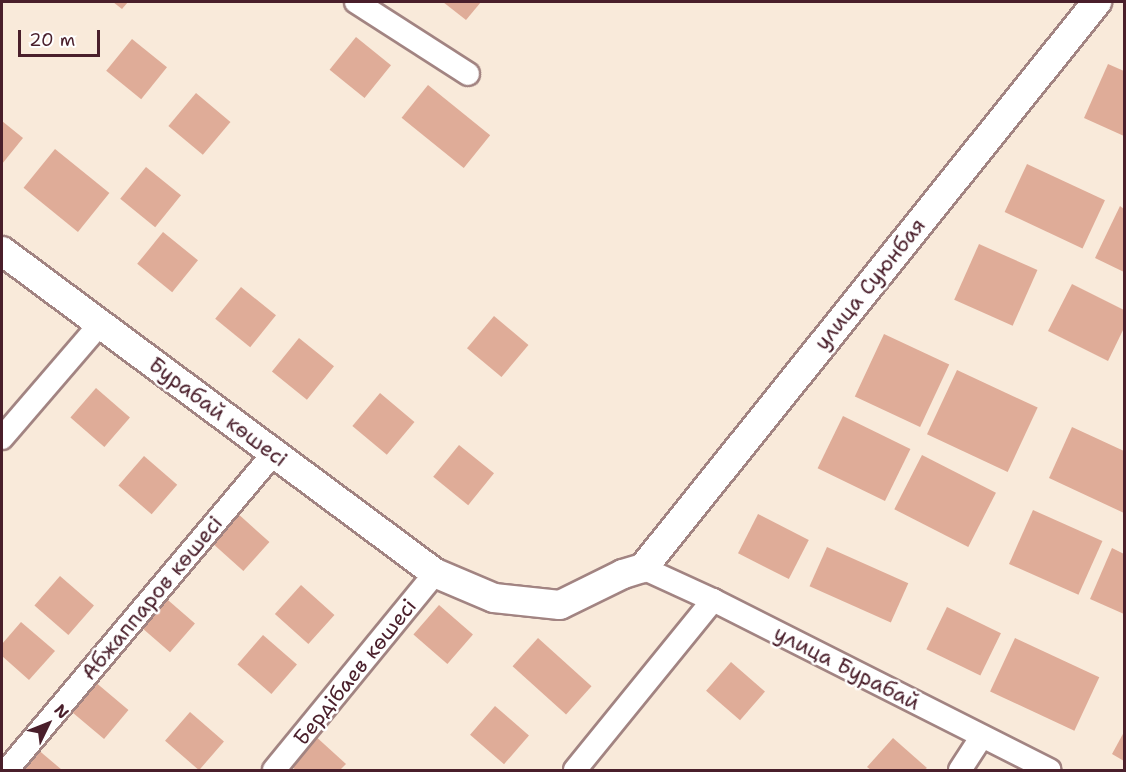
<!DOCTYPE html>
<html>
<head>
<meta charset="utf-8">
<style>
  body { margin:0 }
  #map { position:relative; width:1126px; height:772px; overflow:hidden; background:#f9eada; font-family:"Shantell Sans",sans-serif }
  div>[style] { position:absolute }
  .building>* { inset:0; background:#dfac98; transform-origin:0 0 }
  .roads { filter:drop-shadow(2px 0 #a28482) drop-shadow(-2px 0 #a28482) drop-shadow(0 2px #a28482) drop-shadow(0 -2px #a28482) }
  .minor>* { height:22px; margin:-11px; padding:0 11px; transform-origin:11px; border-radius:11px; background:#fff }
  .tertiary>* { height:28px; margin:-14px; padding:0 14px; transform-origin:14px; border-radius:14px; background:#fff }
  span { translate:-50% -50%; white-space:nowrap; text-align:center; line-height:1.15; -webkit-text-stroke:5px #fff; paint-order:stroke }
  .street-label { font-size:21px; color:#4a1f2b }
  .frame { position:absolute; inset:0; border:3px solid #4a1f2b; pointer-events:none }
  .north { position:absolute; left:18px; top:694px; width:60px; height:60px; -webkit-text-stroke:4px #fff; paint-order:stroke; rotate:47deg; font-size:16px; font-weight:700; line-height:24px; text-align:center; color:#4a1f2b }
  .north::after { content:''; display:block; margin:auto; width:21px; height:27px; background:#4a1f2b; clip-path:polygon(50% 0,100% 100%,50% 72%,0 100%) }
  .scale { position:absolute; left:18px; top:30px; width:82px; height:27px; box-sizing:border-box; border:3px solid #4a1f2b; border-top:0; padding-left:8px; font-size:18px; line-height:21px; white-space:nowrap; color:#4a1f2b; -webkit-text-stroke:4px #fff; paint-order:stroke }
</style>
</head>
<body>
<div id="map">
  <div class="building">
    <div style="clip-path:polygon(113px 2px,128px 2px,122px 9px)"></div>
    <div style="clip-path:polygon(443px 2px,481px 2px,466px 20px)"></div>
    <div style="left:356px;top:37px;width:45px;height:42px;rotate:39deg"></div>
    <div style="left:132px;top:39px;width:45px;height:41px;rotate:39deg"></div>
    <div style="clip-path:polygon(1108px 64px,1124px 71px,1124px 136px,1084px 118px)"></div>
    <div style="left:428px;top:85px;width:80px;height:42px;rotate:39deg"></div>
    <div style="left:196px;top:93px;width:45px;height:43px;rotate:40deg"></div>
    <div style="clip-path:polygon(2px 121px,23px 138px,2px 164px)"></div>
    <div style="left:55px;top:149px;width:70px;height:50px;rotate:39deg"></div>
    <div style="left:1027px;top:164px;width:86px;height:53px;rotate:25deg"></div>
    <div style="left:146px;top:167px;width:45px;height:41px;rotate:39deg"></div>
    <div style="clip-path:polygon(1120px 206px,1124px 209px,1124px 272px,1095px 258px)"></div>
    <div style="left:163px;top:232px;width:45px;height:41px;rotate:39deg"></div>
    <div style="left:979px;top:244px;width:64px;height:61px;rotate:24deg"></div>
    <div style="clip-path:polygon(1072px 284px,1124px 310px,1124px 328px,1108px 361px,1048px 331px)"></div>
    <div style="left:241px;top:287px;width:45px;height:41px;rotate:39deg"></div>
    <div style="left:494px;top:316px;width:45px;height:42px;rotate:40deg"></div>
    <div style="left:884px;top:334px;width:72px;height:69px;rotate:25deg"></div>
    <div style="left:299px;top:338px;width:45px;height:43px;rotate:39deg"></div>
    <div style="left:957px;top:370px;width:89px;height:71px;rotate:25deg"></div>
    <div style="left:96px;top:388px;width:45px;height:39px;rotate:41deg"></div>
    <div style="left:380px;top:393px;width:45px;height:43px;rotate:40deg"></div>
    <div style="left:843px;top:416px;width:75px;height:58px;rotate:26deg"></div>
    <div style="clip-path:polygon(1072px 427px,1124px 451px,1124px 513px,1049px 478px)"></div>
    <div style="left:459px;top:445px;width:45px;height:41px;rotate:39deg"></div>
    <div style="left:922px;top:455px;width:83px;height:61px;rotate:27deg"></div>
    <div style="left:144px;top:456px;width:44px;height:39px;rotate:41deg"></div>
    <div style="left:1033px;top:510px;width:76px;height:59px;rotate:24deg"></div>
    <div style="left:236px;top:512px;width:45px;height:39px;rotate:42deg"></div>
    <div style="left:758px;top:514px;width:57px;height:44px;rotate:27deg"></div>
    <div style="left:827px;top:547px;width:89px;height:43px;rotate:24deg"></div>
    <div style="clip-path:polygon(1112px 548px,1124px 554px,1124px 614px,1090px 599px)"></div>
    <div style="left:60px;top:576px;width:45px;height:39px;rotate:41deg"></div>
    <div style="left:301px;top:585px;width:45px;height:39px;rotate:42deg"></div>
    <div style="left:161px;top:594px;width:45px;height:38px;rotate:41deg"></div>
    <div style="left:439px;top:605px;width:45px;height:39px;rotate:41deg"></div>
    <div style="left:947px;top:607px;width:60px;height:47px;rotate:26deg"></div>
    <div style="clip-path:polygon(21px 622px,55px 651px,29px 680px,2px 656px,2px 644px)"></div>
    <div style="left:263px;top:635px;width:45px;height:39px;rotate:41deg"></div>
    <div style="left:538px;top:638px;width:72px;height:38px;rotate:42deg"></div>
    <div style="left:1015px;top:638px;width:93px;height:59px;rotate:25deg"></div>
    <div style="left:731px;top:662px;width:45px;height:38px;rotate:41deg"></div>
    <div style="left:94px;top:681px;width:45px;height:38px;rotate:40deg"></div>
    <div style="left:495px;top:706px;width:45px;height:38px;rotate:41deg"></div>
    <div style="left:190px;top:712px;width:45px;height:38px;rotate:41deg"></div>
    <div style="clip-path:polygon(1124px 732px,1124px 761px,1112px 754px)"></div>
    <div style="clip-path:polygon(313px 734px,346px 764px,340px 770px,296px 770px,287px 763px)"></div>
    <div style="clip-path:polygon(893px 738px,927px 768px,924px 770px,871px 770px,867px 767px)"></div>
    <div style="clip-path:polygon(36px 748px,62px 770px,15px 770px)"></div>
  </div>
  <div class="roads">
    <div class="minor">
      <div style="left:356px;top:2px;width:133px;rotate:32.7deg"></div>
      <div style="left:2px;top:438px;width:152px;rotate:-49.3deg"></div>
      <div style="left:643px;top:568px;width:77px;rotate:24.6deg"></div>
      <div style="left:713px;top:600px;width:377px;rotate:26.8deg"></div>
      <div style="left:7px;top:770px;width:413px;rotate:-49.9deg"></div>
      <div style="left:274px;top:770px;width:254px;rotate:-50.7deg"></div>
      <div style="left:575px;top:770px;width:219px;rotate:-50.9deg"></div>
      <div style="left:960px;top:770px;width:40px;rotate:-57.1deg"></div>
    </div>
    <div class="tertiary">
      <div style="left:2px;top:251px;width:540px;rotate:36.64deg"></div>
      <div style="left:435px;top:573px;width:64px;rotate:23deg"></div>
      <div style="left:494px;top:598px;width:66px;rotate:6.1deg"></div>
      <div style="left:560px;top:605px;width:70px;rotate:-26.2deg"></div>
      <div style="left:623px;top:574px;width:21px;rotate:-17deg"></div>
      <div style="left:643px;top:568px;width:726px;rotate:-51.27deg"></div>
    </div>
  </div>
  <div class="street-label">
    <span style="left:870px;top:284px;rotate:-51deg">улица Суюнбая</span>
    <span style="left:218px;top:412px;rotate:37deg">Бурабай көшесі</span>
    <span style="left:152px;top:598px;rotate:-50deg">Абжаппаров көшесі</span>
    <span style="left:847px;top:668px;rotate:27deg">улица Бурабай</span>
    <span style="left:355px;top:672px;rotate:-51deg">Бердібаев көшесі</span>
  </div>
  <div class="frame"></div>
  <div class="north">N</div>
  <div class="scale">20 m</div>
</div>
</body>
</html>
